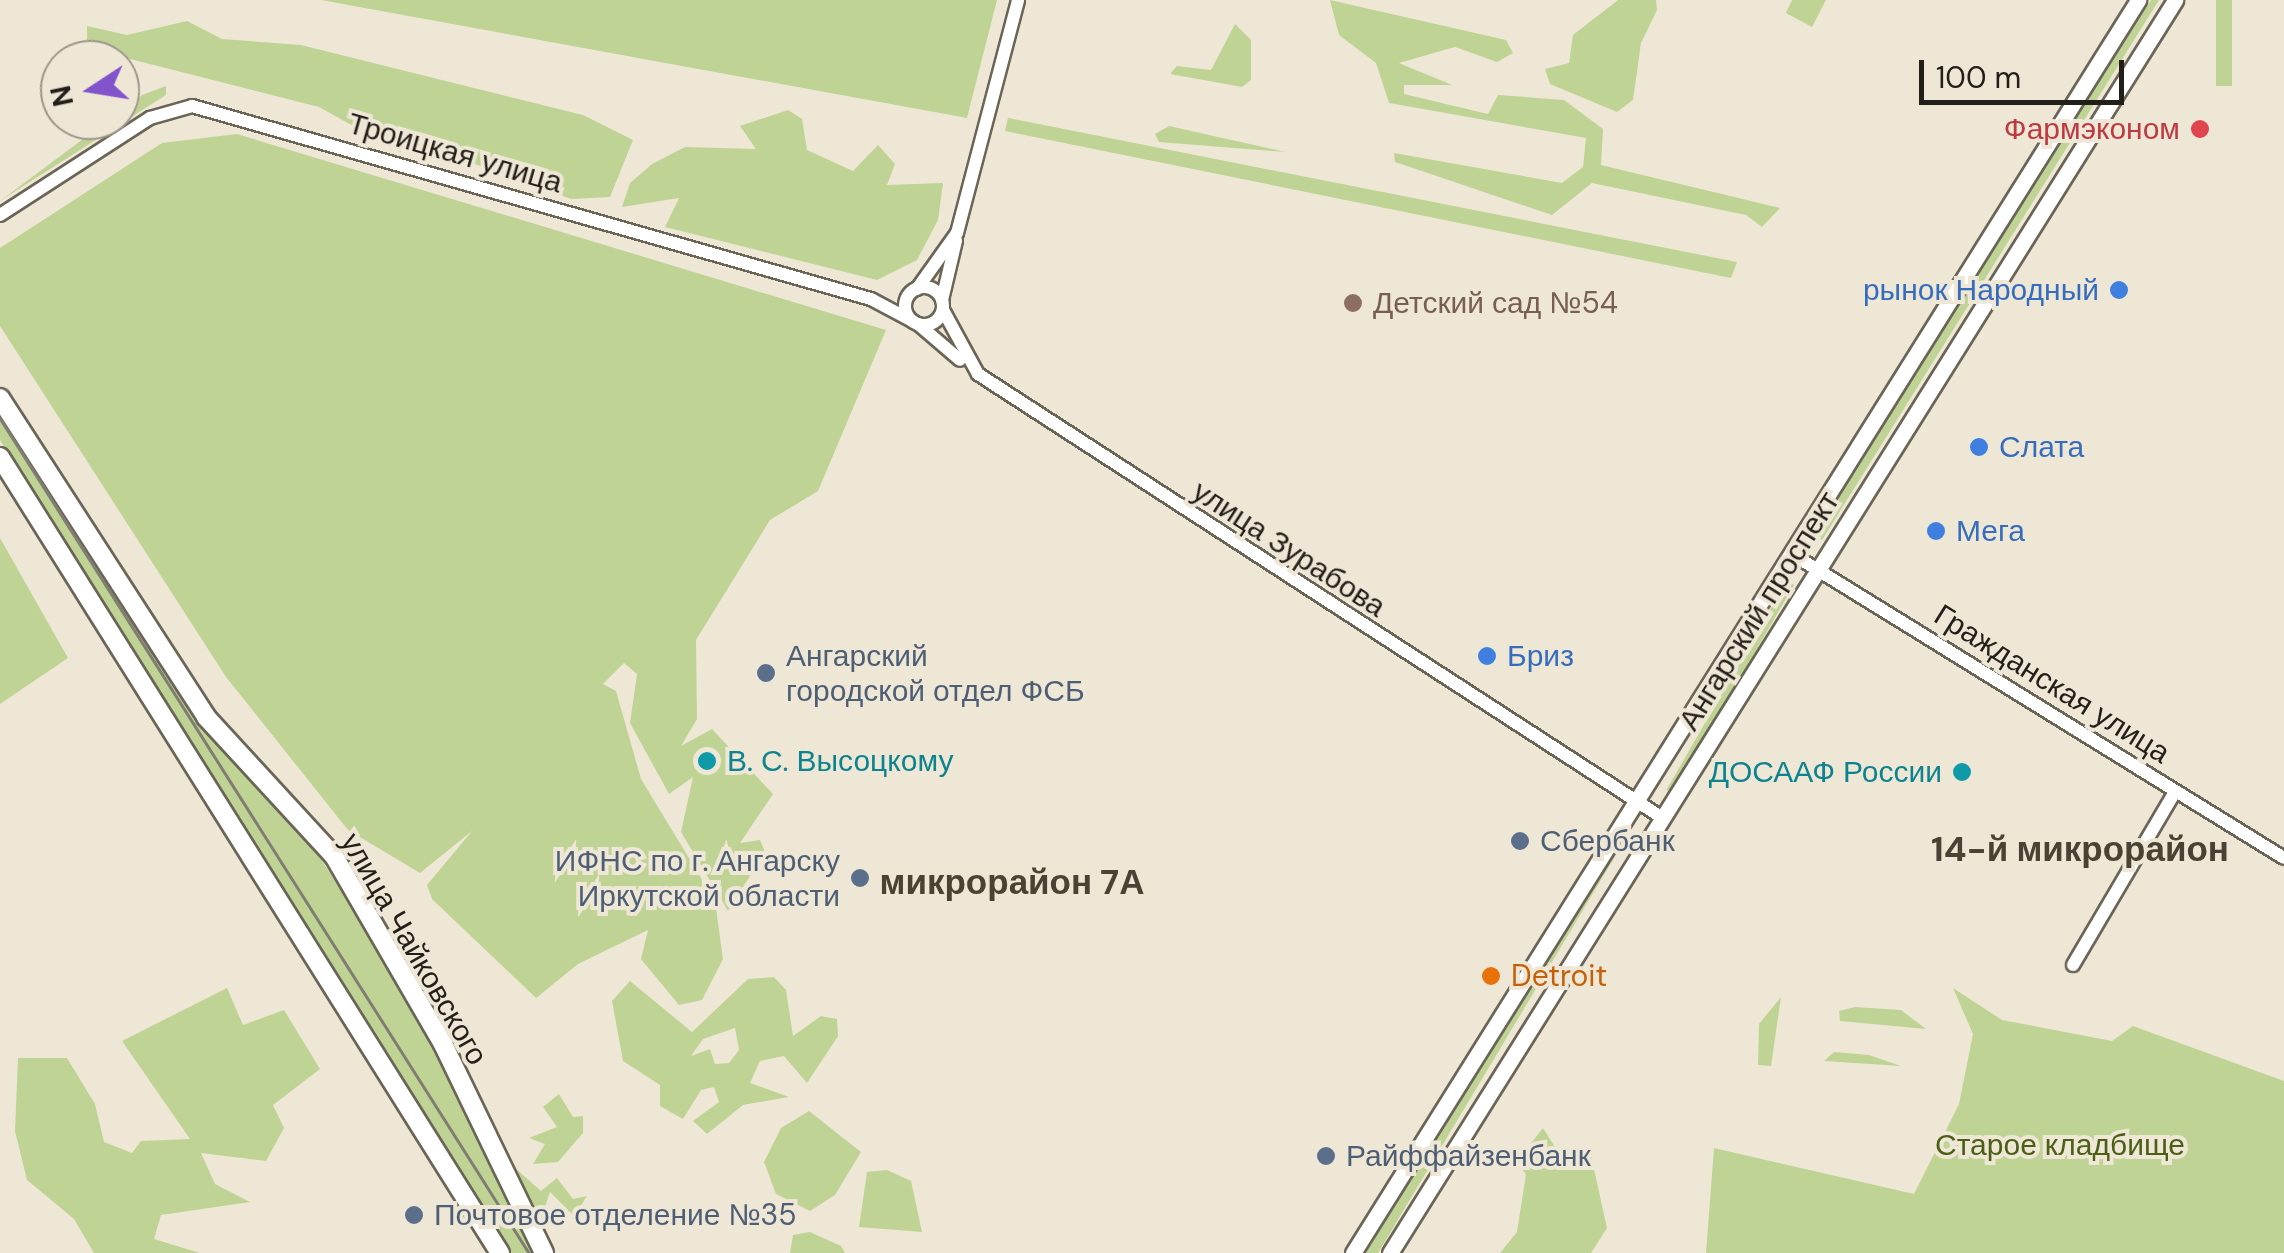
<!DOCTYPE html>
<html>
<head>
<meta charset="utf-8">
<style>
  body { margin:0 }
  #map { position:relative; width:2284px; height:1253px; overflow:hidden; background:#eee7d6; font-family:"DM Sans",sans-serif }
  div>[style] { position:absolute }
  .green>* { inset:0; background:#bfd494; transform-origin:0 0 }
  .roads { filter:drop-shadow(2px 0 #6b6557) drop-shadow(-2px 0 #6b6557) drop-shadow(0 2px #6b6557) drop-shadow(0 -2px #6b6557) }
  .minor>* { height:12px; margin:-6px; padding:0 6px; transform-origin:6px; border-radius:6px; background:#fff }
  .minor>.ring { margin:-6px; padding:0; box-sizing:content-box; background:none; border:12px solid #fff; border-radius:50% }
  .tertiary>* { height:15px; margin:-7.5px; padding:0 7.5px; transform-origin:7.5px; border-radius:7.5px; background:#fff }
  .secondary>* { height:18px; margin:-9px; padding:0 9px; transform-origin:9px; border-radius:9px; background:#fff }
  .tram>* { height:2.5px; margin:-1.25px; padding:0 1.25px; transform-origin:1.25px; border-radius:1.25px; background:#827d72 }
  .dots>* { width:28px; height:28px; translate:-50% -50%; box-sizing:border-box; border:5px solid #eee7d6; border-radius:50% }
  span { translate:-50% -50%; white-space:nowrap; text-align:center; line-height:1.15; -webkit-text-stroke:8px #eee7d6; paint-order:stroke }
  .health-label { font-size:30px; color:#be3a42 }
  .right { translate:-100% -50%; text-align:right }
  .street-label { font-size:30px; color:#221f19 }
  .shop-label { font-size:30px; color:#366cbe }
  .left { translate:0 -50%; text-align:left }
  .education-label { font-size:30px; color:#785e54 }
  .service-label { font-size:30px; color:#4e5e75 }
  .culture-label { font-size:30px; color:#0d838f }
  .food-label { font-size:30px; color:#c56008 }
  .park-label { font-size:30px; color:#4c5f17 }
  .quarter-label { font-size:35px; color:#494336; font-weight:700 }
  .north { position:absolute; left:40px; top:40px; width:100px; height:100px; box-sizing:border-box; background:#eee7d6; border:2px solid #9c978a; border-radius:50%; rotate:258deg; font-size:28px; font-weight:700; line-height:40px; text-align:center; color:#221f19 }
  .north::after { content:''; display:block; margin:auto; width:35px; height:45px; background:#8254cc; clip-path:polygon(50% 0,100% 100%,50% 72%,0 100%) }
  .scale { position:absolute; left:1919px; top:60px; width:205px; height:45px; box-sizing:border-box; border:5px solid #221f19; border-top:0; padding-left:12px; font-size:30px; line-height:35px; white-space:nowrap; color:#221f19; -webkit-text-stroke:8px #eee7d6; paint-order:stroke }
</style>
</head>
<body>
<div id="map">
  <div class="green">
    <div style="clip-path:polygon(321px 0,997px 0,967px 118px)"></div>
    <div style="clip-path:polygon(1330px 0,1506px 40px,1513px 53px,1497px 62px,1455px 47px,1399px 63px,1452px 85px,1404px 85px,1404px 94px,1488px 114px,1498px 95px,1564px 100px,1603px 129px,1601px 165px,1780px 208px,1762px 227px,1746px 215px,1592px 183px,1552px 215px,1395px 162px,1394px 153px,1562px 183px,1583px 167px,1586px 138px,1389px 103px,1376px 63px,1339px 35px)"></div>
    <div style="clip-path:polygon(1618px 0,1656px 0,1657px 10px,1641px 43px,1633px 100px,1617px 112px,1550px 84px,1545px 69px,1569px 63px,1573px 35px)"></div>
    <div style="clip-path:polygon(1792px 0,1826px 0,1812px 27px,1786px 13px)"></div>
    <div style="clip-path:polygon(2151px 0,2159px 0,1822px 540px,1814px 535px)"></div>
    <div style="left:2216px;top:0;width:16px;height:86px"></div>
    <div style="clip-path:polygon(187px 21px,222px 39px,301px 45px,583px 115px,633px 140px,610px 197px,571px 199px,437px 150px,400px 152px,319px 107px,87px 48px,87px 26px,127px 35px)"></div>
    <div style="clip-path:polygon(1235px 24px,1251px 40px,1251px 80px,1242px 87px,1170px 74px,1177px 66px,1211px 70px)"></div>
    <div style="clip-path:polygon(166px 86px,166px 95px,0 201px,142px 95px)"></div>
    <div style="clip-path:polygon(788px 110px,802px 119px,807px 150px,853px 171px,878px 145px,895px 164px,887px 185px,943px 183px,938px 220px,917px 260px,877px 280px,665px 227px,679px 198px,622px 207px,630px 183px,652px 164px,685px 147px,756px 149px,740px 126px)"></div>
    <div style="clip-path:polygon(1008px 118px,1737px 262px,1731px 278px,1005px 131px)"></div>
    <div style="clip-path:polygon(1169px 126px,1286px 152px,1159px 142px,1155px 134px)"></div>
    <div style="clip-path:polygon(237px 134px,886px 330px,818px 491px,770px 520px,696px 640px,697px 719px,681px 746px,712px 729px,773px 794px,740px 843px,760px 840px,765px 852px,728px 911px,681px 832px,693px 777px,669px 794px,630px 723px,637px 674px,624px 663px,603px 684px,616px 691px,641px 779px,715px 901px,723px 959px,702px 1000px,679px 1005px,641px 959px,648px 930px,578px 964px,536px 998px,432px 899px,427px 885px,472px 831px,420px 873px,348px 830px,226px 677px,0 326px,0 248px,162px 143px)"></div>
    <div style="clip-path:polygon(0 408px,201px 723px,313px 847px,346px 898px,464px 1099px,534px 1253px,509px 1253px,0 440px)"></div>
    <div style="clip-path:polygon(0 538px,68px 658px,0 704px)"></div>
    <div style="left:1787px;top:581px;width:8px;height:241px;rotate:30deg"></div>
    <div style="clip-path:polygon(1632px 828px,1378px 1253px,1365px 1253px)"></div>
    <div style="clip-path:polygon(evenodd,774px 977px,786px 990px,793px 1036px,821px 1016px,837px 1019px,838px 1036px,807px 1083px,784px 1056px,760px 1061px,750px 1083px,789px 1097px,743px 1105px,707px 1134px,693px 1121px,719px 1102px,714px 1087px,701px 1090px,683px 1119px,660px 1106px,660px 1085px,623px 1061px,612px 1001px,630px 981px,692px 1032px,748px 979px,774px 977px,735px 1028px,739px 1050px,729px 1063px,715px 1064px,710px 1049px,691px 1056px,703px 1039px,735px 1028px)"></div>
    <div style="clip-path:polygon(227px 988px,243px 1025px,284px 1010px,320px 1069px,273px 1105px,284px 1128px,266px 1161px,201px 1153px,215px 1184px,250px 1202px,161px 1215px,154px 1239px,200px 1253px,94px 1253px,74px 1219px,27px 1180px,15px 1131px,18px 1058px,67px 1058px,95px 1104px,104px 1142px,132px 1153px,141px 1141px,190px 1139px,122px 1041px)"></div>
    <div style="clip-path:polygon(1953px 988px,2002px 1020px,2112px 1041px,2133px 1026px,2284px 1081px,2284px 1253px,1706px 1253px,1714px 1148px,1914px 1194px,1959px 1104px,1973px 1034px)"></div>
    <div style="clip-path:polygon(1781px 997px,1771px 1066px,1758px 1065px,1759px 1024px)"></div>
    <div style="clip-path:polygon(1855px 1007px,1901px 1010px,1926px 1029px,1840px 1021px,1839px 1011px)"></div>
    <div style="clip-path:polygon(1834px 1052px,1869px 1055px,1901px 1066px,1824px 1061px)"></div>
    <div style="clip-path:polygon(559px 1094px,573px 1117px,583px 1116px,583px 1133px,558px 1162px,533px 1164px,545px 1144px,529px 1138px,557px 1127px,543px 1107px)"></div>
    <div style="clip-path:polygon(809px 1111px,861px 1152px,835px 1195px,810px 1211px,776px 1194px,764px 1162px,781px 1128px)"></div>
    <div style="clip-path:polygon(1543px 1128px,1558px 1152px,1590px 1151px,1607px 1228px,1591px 1253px,1500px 1253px,1517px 1232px,1526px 1174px,1516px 1162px)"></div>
    <div style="clip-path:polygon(515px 1168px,541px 1191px,557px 1178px,573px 1199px,587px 1196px,574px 1216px,550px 1192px,538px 1227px)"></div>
    <div style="clip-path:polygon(887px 1170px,911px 1181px,922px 1232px,859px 1227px,867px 1172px)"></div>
    <div style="clip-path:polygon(810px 1232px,841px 1246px,845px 1253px,790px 1253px,793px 1235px)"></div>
  </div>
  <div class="roads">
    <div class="minor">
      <div style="left:0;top:215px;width:179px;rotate:-32.9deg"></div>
      <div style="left:150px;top:118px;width:44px;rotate:-15.9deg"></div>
      <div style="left:192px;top:106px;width:706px;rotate:15.87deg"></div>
      <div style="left:871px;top:299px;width:49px;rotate:28.1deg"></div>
      <div class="ring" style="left:905px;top:287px;width:26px;height:26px"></div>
      <div style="left:917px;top:289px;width:69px;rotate:-54.5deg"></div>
      <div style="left:957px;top:233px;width:241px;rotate:-75.3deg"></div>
      <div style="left:942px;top:300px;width:61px;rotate:-76.7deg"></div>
      <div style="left:943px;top:310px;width:73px;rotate:61.3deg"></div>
      <div style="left:978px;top:374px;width:814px;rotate:32.97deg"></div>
      <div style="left:918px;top:324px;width:55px;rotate:40.6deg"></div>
      <div style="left:1792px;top:554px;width:578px;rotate:31.71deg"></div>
      <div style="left:2073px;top:965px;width:201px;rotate:-59.5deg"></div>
    </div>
    <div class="tertiary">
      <div style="left:1353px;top:1253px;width:1479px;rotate:-57.93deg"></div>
      <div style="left:1390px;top:1253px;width:1479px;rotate:-57.93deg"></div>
    </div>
    <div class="secondary">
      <div style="left:0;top:398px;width:380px;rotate:57.1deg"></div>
      <div style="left:206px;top:717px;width:189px;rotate:47.4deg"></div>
      <div style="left:334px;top:856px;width:217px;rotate:59.9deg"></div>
      <div style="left:443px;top:1044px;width:232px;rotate:64.2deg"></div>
      <div style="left:0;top:457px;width:940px;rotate:57.87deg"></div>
    </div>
  </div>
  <div class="tram">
    <div style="left:0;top:418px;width:988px;rotate:57.64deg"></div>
  </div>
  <div class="dots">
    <div style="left:2200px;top:129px;background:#e0444e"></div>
    <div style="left:2119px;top:290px;background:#3f7fe0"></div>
    <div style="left:1353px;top:303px;background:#8d6e63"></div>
    <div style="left:1979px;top:447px;background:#3f7fe0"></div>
    <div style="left:1936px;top:531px;background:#3f7fe0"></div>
    <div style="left:1487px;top:656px;background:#3f7fe0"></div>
    <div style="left:766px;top:673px;background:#5c6f8a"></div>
    <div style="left:707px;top:761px;background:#0f9aa8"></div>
    <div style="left:1962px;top:772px;background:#0f9aa8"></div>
    <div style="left:1520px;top:841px;background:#5c6f8a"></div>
    <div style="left:860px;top:878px;background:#5c6f8a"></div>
    <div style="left:1491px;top:976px;background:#e8710a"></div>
    <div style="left:1326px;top:1156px;background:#5c6f8a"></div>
    <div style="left:414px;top:1215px;background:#5c6f8a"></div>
  </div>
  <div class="health-label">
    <span class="right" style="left:2180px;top:129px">Фармэконом</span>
  </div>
  <div class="street-label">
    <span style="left:455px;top:153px;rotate:16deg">Троицкая улица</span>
    <span style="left:1289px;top:549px;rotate:33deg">улица Зурабова</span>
    <span style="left:1759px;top:611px;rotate:-58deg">Ангарский проспект</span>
    <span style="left:2052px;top:684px;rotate:32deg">Гражданская улица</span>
    <span style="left:414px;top:949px;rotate:60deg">улица Чайковского</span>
  </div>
  <div class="shop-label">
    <span class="right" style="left:2099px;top:290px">рынок Народный</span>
    <span class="left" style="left:1999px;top:447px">Слата</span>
    <span class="left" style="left:1956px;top:531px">Мега</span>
    <span class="left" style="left:1507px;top:656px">Бриз</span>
  </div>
  <div class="education-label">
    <span class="left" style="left:1373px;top:303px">Детский сад №54</span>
  </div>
  <div class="service-label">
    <span class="left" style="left:786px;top:673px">Ангарский<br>городской отдел ФСБ</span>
    <span class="left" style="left:1540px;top:841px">Сбербанк</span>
    <span class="right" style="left:840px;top:878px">ИФНС по г. Ангарску<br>Иркутской области</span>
    <span class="left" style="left:1346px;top:1156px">Райффайзенбанк</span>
    <span class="left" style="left:434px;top:1215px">Почтовое отделение №35</span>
  </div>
  <div class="culture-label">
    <span class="left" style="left:727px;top:761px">В. С. Высоцкому</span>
    <span class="right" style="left:1942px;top:772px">ДОСААФ России</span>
  </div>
  <div class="food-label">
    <span class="left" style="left:1511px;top:976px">Detroit</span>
  </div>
  <div class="park-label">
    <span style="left:2060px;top:1145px">Старое кладбище</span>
  </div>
  <div class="quarter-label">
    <span style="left:2080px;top:849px">14-й микрорайон</span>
    <span style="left:1012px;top:882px">микрорайон 7А</span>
  </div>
  <div class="north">N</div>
  <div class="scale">100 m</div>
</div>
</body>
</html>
